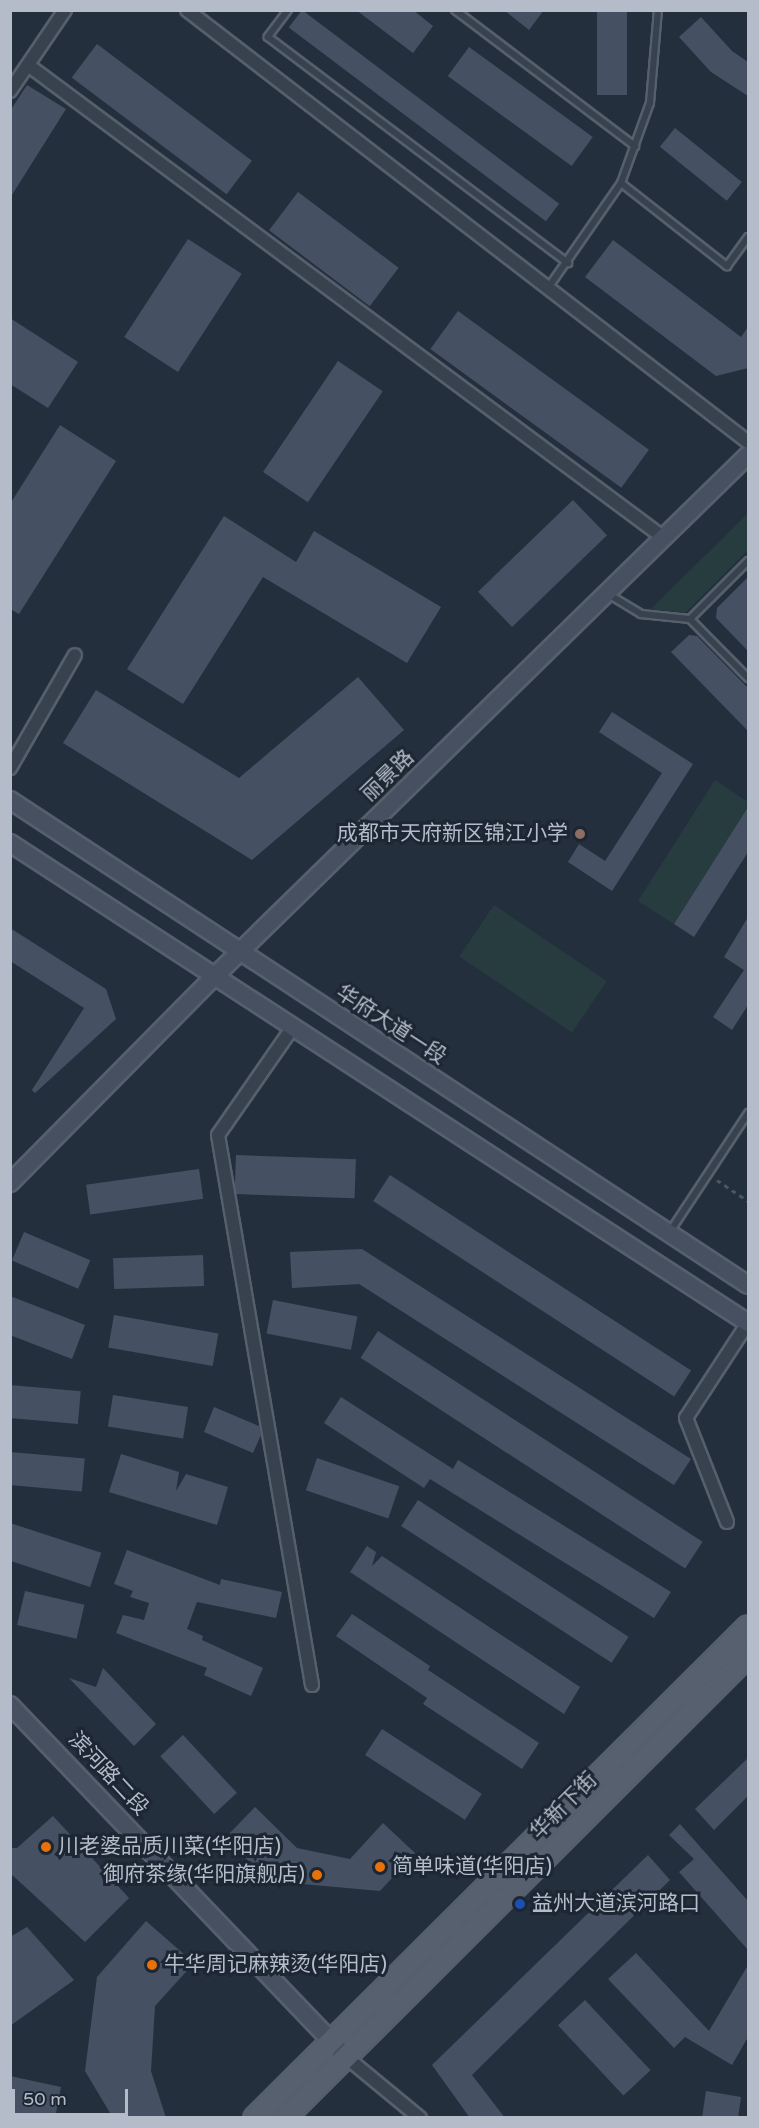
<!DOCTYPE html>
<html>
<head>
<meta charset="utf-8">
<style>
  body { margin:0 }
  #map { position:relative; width:759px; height:2128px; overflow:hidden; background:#242f3e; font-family:"Varela Round","Noto Sans SC",sans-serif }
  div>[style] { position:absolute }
  .green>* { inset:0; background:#263c3f; transform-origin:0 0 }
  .building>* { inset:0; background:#455162; transform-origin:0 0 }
  .path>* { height:3px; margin-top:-1.5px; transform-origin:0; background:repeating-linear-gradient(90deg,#44595c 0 4.5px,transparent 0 9px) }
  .roads { filter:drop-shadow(2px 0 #565f6c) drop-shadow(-2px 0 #565f6c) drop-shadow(0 2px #565f6c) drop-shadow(0 -2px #565f6c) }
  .lane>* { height:6px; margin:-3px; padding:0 3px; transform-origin:3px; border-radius:3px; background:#38414e }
  .street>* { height:12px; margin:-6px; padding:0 6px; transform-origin:6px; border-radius:6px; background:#38414e }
  .secondary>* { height:16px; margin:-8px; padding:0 8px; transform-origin:8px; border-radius:8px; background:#465061 }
  .primary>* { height:20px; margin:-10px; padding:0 10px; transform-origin:10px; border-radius:10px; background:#56606e }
  .dots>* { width:16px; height:16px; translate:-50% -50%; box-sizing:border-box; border:3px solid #1d2633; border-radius:50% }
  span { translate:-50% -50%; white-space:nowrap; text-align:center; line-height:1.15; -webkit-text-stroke:6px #1d2633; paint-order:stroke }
  .street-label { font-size:21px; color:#b4bcc9 }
  .poi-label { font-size:21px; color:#b4bcc9 }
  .right { translate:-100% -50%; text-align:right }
  .left { translate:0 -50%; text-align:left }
  .frame { position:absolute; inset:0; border:12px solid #b4bcc9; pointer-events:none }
  .scale { position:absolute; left:12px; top:2089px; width:116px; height:27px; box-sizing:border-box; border:3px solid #b4bcc9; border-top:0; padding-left:8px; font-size:18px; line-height:21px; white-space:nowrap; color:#b4bcc9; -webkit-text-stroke:4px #1d2633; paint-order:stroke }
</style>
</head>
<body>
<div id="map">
  <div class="green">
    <div style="clip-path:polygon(748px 513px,748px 550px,685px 613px,651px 609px)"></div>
    <div style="clip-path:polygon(715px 780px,748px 802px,748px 807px,674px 924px,638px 901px)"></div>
    <div style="left:494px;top:905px;width:136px;height:62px;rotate:34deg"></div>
  </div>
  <div class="building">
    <div style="left:302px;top:10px;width:322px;height:22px;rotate:37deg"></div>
    <div style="clip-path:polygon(356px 10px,413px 10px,433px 26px,413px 53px)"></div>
    <div style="clip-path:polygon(504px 10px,544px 10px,529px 30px)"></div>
    <div style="left:597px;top:10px;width:30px;height:85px"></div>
    <div style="clip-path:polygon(701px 17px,732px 51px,748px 62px,748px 96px,711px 72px,679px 37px)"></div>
    <div style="left:97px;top:44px;width:194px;height:42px;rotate:37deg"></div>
    <div style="left:469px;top:47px;width:153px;height:36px;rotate:36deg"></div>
    <div style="clip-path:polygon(27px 85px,66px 109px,10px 198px,10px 111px)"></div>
    <div style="left:675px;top:128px;width:86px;height:24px;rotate:39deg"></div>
    <div style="left:298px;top:192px;width:126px;height:48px;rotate:37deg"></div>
    <div style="left:188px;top:239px;width:64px;height:117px;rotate:33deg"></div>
    <div style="clip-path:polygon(613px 240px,741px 337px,748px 327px,748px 368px,716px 376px,585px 277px)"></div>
    <div style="left:458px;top:311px;width:236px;height:47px;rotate:36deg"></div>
    <div style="clip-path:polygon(10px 318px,78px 362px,48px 408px,10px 384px)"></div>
    <div style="left:338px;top:361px;width:54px;height:134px;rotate:34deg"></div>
    <div style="clip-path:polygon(60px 425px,116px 461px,19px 614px,10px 609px,10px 504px)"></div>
    <div style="left:573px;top:500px;width:49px;height:132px;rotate:46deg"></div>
    <div style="clip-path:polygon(224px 516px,296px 562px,314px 531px,441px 607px,407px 663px,263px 577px,183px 704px,127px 669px)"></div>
    <div style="clip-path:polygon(748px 577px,748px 651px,716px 618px,717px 608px)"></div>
    <div style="clip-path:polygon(689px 635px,697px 636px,748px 688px,748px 731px,671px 652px)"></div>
    <div style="clip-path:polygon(358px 677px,404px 730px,252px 860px,63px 743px,96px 690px,239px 778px)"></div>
    <div style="clip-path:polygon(612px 712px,693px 764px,612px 891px,568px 862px,579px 844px,605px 861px,662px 773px,599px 732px)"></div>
    <div style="clip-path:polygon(748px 807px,748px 852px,694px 937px,674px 924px)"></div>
    <div style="clip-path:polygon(748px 917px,748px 1005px,732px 1030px,713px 1017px,744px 970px,724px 957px)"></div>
    <div style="clip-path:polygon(10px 928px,106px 989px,116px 1019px,35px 1093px,32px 1090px,84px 1008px,10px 961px)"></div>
    <div style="left:236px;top:1155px;width:120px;height:39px;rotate:2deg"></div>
    <div style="left:199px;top:1169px;width:30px;height:114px;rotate:82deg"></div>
    <div style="left:390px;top:1175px;width:359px;height:31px;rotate:33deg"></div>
    <div style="left:24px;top:1232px;width:72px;height:31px;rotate:23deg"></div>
    <div style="clip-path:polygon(362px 1249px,691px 1459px,674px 1485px,359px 1284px,292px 1288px,290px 1252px)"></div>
    <div style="left:203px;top:1255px;width:31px;height:90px;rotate:88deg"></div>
    <div style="clip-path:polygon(10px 1296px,85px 1325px,72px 1359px,10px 1335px)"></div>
    <div style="left:273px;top:1300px;width:86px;height:34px;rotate:11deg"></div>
    <div style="left:114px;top:1315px;width:106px;height:33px;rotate:10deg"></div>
    <div style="left:378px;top:1331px;width:387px;height:32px;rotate:33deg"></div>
    <div style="left:10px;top:1385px;width:71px;height:33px;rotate:5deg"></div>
    <div style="left:113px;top:1395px;width:76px;height:32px;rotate:9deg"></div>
    <div style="clip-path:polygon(341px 1397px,453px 1469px,458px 1460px,671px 1592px,654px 1618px,430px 1479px,424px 1488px,324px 1423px)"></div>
    <div style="clip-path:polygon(214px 1407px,259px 1426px,261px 1435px,253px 1453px,204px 1432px)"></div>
    <div style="left:10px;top:1452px;width:75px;height:33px;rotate:5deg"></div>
    <div style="clip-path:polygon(121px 1454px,179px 1472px,176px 1491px,186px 1474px,228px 1487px,217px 1525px,109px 1492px)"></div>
    <div style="left:317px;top:1458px;width:87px;height:34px;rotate:19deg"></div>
    <div style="left:418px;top:1500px;width:251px;height:31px;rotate:33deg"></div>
    <div style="left:10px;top:1523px;width:96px;height:36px;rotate:18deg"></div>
    <div style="clip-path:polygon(367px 1546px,376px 1552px,372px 1566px,382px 1556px,580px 1687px,564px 1714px,350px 1572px)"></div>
    <div style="clip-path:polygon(127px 1550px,220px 1585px,221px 1579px,282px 1592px,276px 1618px,197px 1602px,187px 1629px,203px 1636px,202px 1640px,263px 1668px,251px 1696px,204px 1675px,207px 1668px,116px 1633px,123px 1615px,144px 1620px,149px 1603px,130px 1597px,133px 1591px,114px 1584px)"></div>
    <div style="left:25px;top:1591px;width:61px;height:35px;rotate:13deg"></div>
    <div style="clip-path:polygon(352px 1614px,430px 1666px,428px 1670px,539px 1743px,522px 1769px,423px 1704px,427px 1698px,336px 1636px)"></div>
    <div style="clip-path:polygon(103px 1668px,156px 1724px,134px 1746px,69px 1678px,96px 1687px)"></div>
    <div style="left:382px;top:1729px;width:119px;height:31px;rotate:33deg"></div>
    <div style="left:183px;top:1735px;width:79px;height:31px;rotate:47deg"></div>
    <div style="clip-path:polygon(748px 1758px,748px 1796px,714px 1830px,695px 1809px)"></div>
    <div style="clip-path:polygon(255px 1807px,297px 1848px,350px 1859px,383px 1823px,415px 1853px,380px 1891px,269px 1881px,225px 1838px)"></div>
    <div style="clip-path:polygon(53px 1816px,129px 1898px,85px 1942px,10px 1873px,10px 1848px,17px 1848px)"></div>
    <div style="clip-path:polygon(680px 1824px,748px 1901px,748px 1950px,679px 1872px,694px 1859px,669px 1835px)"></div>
    <div style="clip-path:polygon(648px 1855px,670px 1880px,472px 2075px,505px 2118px,470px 2118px,432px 2065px)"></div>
    <div style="clip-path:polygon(146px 1921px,194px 1963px,155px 2006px,151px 2071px,166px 2118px,113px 2118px,85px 2071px,97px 1977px)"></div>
    <div style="clip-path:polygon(27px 1927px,74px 1980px,10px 2026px,10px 1937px)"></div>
    <div style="clip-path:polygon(636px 1953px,709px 2031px,748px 1965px,748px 2037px,732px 2065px,685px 2037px,674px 2048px,608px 1979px)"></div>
    <div style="left:585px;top:2000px;width:96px;height:37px;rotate:47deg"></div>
    <div style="clip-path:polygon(10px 2076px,61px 2087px,55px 2118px,10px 2118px)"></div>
    <div style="clip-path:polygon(706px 2091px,741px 2097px,738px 2118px,702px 2118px)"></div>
  </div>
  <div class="path">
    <div style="left:717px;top:1180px;width:37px;rotate:34deg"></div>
  </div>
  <div class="roads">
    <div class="lane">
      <div style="left:288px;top:10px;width:34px;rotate:127deg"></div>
      <div style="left:268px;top:37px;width:376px;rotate:37deg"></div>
      <div style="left:455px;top:10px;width:226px;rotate:37.1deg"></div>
      <div style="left:621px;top:183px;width:135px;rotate:38.1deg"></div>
      <div style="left:727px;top:266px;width:36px;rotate:-54deg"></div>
      <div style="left:548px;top:288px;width:128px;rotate:-55.2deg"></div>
      <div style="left:621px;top:183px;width:85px;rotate:-70.1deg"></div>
      <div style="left:650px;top:103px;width:93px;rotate:-85.1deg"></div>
      <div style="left:608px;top:594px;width:39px;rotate:31deg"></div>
      <div style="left:641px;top:614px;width:49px;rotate:5.8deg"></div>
      <div style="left:690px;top:619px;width:82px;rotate:-45deg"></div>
      <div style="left:690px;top:619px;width:83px;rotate:45.5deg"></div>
      <div style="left:669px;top:1233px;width:144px;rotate:-56.6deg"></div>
    </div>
    <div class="street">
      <div style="left:187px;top:10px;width:708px;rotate:37.6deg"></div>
      <div style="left:28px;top:65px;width:793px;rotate:36.64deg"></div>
      <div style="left:10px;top:91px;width:98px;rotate:-55.8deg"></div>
      <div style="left:10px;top:768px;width:130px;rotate:-60.1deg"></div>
      <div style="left:293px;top:1027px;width:131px;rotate:124.8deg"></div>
      <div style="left:218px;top:1135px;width:558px;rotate:80.3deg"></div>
      <div style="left:727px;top:1522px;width:112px;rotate:-111.5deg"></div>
      <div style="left:686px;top:1418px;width:113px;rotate:-56.9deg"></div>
      <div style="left:346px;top:2057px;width:96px;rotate:39.5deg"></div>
    </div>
    <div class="secondary">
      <div style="left:10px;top:800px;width:883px;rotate:33.31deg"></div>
      <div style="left:10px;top:843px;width:880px;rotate:33.04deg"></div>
      <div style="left:10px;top:1183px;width:293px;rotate:-45.3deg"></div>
      <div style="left:216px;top:975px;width:744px;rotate:-44.35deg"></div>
      <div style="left:10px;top:1705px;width:487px;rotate:46.3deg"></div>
    </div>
    <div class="primary">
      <div style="left:254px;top:2118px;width:697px;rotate:-44.88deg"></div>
      <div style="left:285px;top:2118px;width:654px;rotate:-44.94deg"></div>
    </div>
  </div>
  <div class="dots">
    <div style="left:580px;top:834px;background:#8d6e63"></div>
    <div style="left:46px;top:1847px;background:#e8710a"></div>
    <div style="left:380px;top:1867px;background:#e8710a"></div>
    <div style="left:317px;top:1875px;background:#e8710a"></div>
    <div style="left:520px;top:1904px;background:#1a4fb4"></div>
    <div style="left:152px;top:1965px;background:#e8710a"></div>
  </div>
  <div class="street-label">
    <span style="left:388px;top:776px;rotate:-44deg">丽景路</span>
    <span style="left:391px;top:1025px;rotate:33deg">华府大道一段</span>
    <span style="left:108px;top:1774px;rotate:47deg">滨河路二段</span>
    <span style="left:564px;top:1806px;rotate:-45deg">华新下街</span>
  </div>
  <div class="poi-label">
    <span class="right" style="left:568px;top:834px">成都市天府新区锦江小学</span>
    <span class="left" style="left:58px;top:1847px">川老婆品质川菜(华阳店)</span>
    <span class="left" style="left:392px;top:1867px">简单味道(华阳店)</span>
    <span class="right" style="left:305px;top:1875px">御府茶缘(华阳旗舰店)</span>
    <span class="left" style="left:532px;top:1904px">益州大道滨河路口</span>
    <span class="left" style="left:164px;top:1965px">牛华周记麻辣烫(华阳店)</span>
  </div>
  <div class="frame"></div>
  <div class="scale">50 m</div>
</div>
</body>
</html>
